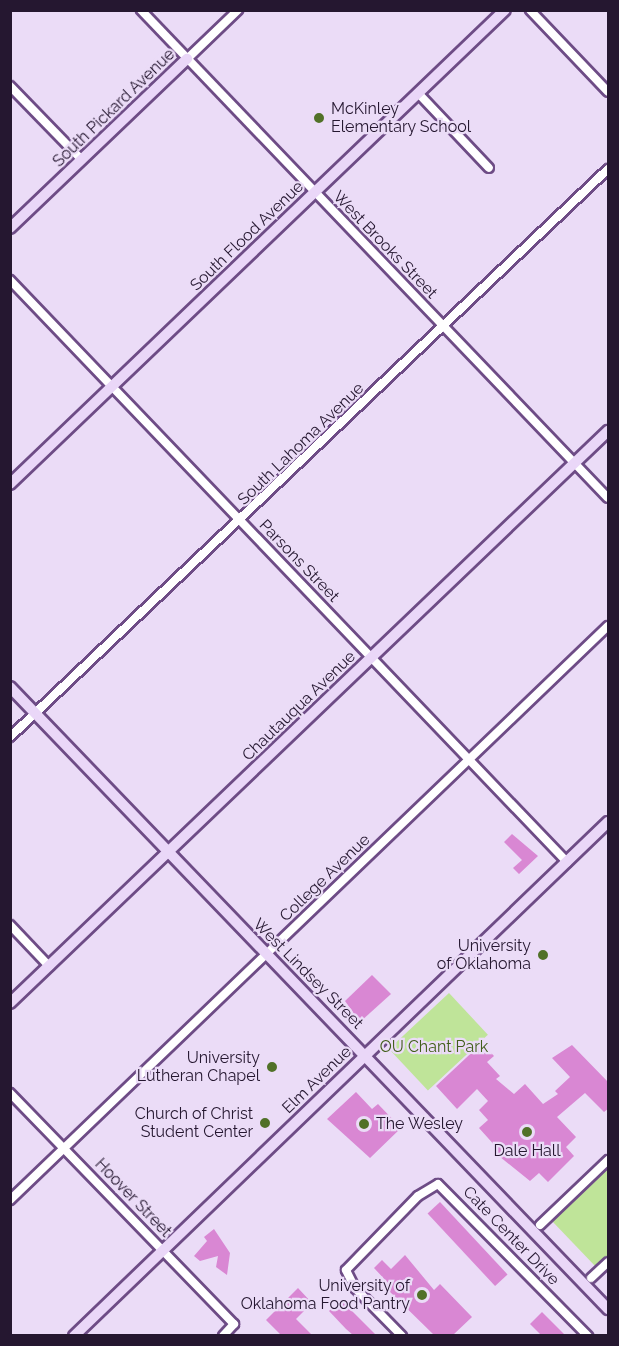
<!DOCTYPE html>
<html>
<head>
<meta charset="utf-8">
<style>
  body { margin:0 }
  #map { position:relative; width:619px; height:1346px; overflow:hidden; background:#ebdcf7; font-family:Raleway,sans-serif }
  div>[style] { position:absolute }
  .green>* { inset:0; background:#bfe499; transform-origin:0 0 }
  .building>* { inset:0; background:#d987d3; transform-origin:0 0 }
  .roads { filter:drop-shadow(2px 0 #6e4c86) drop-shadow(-2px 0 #6e4c86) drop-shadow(0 2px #6e4c86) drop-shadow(0 -2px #6e4c86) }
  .street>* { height:8px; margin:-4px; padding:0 4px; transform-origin:4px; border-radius:4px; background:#fff }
  .secondary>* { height:10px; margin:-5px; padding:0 5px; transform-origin:5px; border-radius:5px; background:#ead7f8 }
  .dots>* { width:16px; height:16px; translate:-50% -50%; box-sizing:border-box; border:3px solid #ebdcf7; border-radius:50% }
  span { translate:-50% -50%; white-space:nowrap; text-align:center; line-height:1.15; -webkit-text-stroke:4.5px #ebdcf7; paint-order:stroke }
  .street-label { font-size:16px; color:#251730 }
  .poi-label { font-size:16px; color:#251730 }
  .left { translate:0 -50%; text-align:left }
  .right { translate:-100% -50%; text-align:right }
  .park-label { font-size:16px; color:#425f1b }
  .frame { position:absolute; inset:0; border:12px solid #251730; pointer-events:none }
</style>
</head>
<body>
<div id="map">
  <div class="green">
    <div style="left:449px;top:993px;width:57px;height:82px;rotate:47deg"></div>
    <div style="clip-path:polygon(608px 1166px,608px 1255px,596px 1267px,551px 1220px)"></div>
  </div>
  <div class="building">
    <div style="clip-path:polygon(512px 834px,538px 856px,519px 874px,513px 868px,522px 860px,504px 842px)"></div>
    <div style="clip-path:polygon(372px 975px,391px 994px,360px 1022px,345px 1001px)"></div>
    <div style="clip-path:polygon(482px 1043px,494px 1056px,487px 1062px,500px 1076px,496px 1079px,514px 1094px,525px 1084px,543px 1104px,558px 1094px,555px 1091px,570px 1077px,552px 1058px,572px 1045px,609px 1083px,609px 1108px,604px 1112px,585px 1093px,557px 1117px,576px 1137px,566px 1147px,574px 1156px,548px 1182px,539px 1173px,530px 1181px,494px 1152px,497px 1148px,479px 1128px,488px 1120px,479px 1110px,488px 1101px,477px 1089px,457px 1109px,436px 1086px)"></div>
    <div style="clip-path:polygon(356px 1092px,372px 1109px,378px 1104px,401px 1128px,370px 1158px,327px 1119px)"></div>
    <div style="left:440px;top:1202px;width:99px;height:17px;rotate:47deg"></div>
    <div style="clip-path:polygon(214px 1229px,230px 1253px,227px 1275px,216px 1267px,218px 1256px,200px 1261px,194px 1256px,207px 1241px,204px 1237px)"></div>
    <div style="clip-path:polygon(405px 1255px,434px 1290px,440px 1284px,472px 1317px,453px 1335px,434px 1335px,387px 1289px,390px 1285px,374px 1268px,382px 1260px,391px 1269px)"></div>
    <div style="clip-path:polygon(298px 1288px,312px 1303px,296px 1319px,312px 1335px,281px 1335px,266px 1320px)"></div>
    <div style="clip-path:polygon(341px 1300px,376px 1335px,353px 1335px,346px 1329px,329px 1311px)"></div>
    <div style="clip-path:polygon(542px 1312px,565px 1335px,541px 1335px,530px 1324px)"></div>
  </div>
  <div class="roads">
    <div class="street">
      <div style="left:141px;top:10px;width:675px;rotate:46.26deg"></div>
      <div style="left:530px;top:10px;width:113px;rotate:46.4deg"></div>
      <div style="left:187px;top:59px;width:71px;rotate:-43.9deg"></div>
      <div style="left:10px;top:86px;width:103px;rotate:45.8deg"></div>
      <div style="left:418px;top:93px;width:103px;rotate:46.6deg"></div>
      <div style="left:10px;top:280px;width:806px;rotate:46.26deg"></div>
      <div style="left:10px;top:737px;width:825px;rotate:-43.53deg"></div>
      <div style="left:10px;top:925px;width:57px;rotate:46.4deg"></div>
      <div style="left:10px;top:1093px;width:322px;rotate:45.9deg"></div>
      <div style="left:234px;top:1324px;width:16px;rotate:133deg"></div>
      <div style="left:10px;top:1200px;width:829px;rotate:-43.83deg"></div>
      <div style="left:540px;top:1225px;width:94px;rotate:-43.7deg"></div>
      <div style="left:591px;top:1278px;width:23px;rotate:-43deg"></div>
      <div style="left:402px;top:1336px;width:67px;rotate:-134.4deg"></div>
      <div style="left:355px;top:1288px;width:20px;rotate:-117deg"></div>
      <div style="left:346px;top:1270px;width:103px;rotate:-45.8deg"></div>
      <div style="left:418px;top:1196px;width:23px;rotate:-31deg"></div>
      <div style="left:438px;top:1184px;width:214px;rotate:45.4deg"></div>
    </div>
    <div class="secondary">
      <div style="left:10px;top:228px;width:245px;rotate:-43.7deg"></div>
      <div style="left:10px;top:484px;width:685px;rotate:-43.76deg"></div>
      <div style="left:10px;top:687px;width:863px;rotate:46.13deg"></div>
      <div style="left:10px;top:1003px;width:828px;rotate:-43.73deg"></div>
      <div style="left:74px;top:1336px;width:741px;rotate:-43.91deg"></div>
    </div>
  </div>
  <div class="dots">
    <div style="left:319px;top:118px;background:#517128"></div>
    <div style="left:543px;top:955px;background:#517128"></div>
    <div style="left:272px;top:1067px;background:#517128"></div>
    <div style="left:265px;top:1123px;background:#517128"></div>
    <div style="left:364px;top:1124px;background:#517128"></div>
    <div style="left:527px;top:1132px;background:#517128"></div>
    <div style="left:422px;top:1295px;background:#517128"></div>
  </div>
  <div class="street-label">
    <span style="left:114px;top:108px;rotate:-44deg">South Pickard Avenue</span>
    <span style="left:247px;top:236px;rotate:-44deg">South Flood Avenue</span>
    <span style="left:385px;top:245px;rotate:46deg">West Brooks Street</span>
    <span style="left:301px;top:444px;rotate:-44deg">South Lahoma Avenue</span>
    <span style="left:299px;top:561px;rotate:46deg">Parsons Street</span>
    <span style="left:299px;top:706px;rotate:-44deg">Chautauqua Avenue</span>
    <span style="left:325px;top:878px;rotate:-44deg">College Avenue</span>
    <span style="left:308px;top:974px;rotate:45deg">West Lindsey Street</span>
    <span style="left:317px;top:1080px;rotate:-44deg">Elm Avenue</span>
    <span style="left:133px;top:1198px;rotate:46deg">Hoover Street</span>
    <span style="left:511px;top:1236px;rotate:46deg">Cate Center Drive</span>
  </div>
  <div class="poi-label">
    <span class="left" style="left:331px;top:118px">McKinley<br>Elementary School</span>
    <span class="right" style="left:531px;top:955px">University<br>of Oklahoma</span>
    <span class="right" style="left:260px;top:1067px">University<br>Lutheran Chapel</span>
    <span class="right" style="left:253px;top:1123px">Church of Christ<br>Student Center</span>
    <span class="left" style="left:376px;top:1124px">The Wesley</span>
    <span style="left:527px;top:1151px">Dale Hall</span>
    <span class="right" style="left:410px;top:1295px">University of<br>Oklahoma Food Pantry</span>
  </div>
  <div class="park-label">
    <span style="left:434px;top:1047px">OU Chant Park</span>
  </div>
  <div class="frame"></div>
</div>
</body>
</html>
